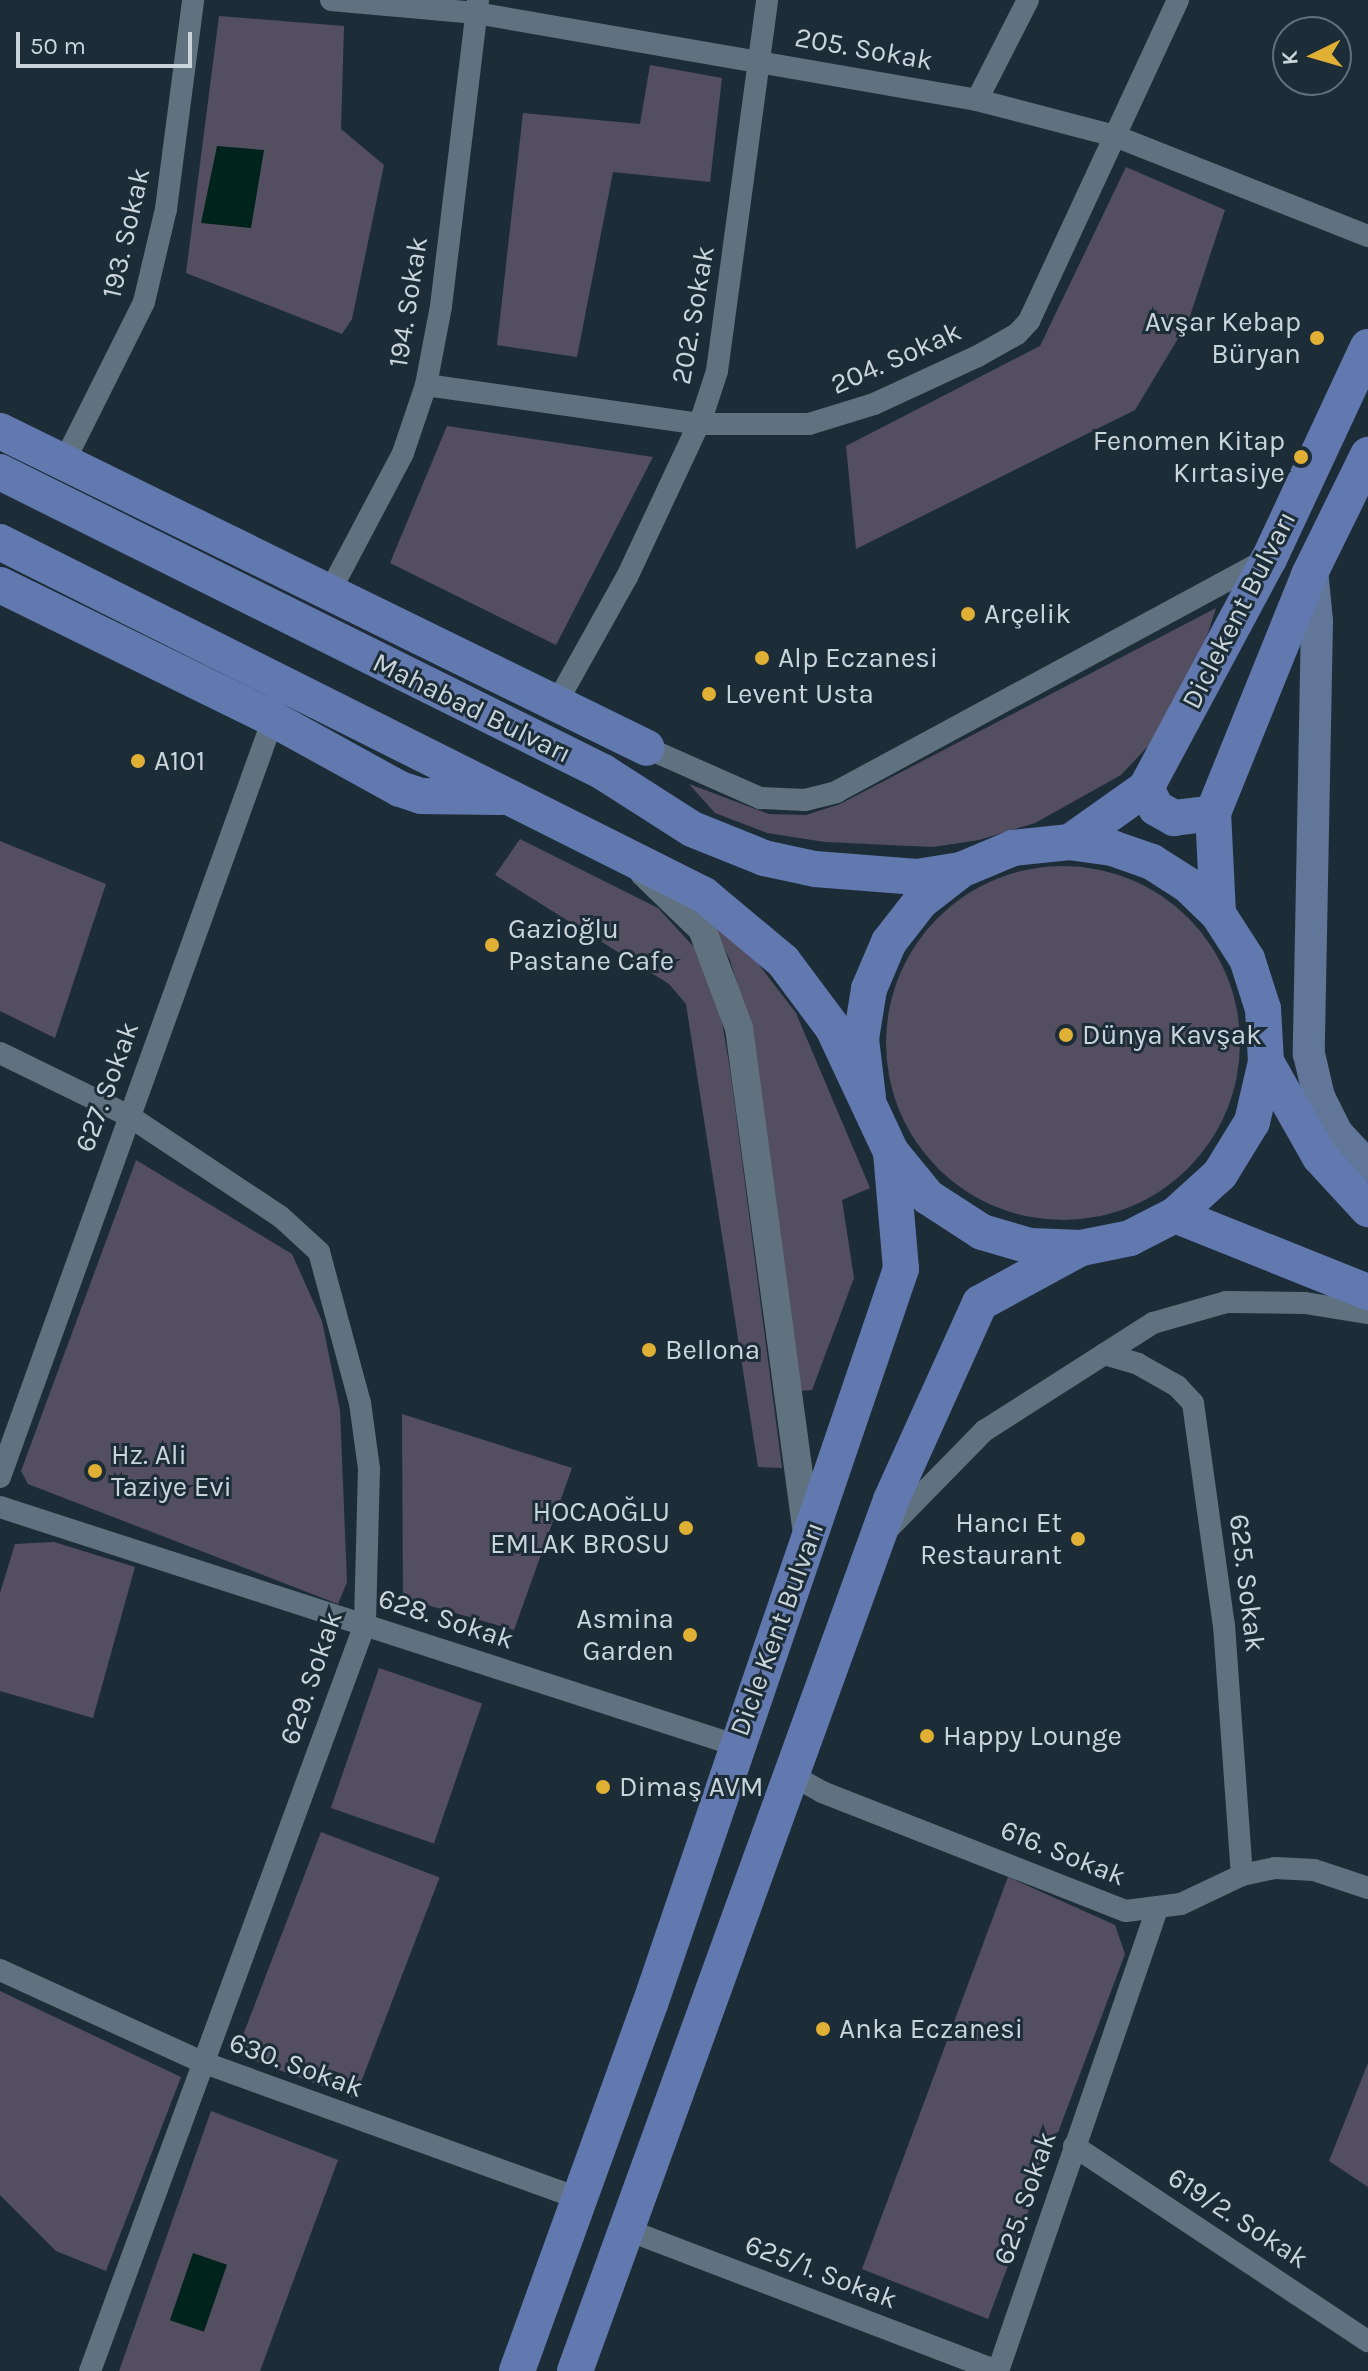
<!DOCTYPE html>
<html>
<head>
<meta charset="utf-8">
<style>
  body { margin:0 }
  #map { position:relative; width:1368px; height:2371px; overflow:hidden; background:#1d2d38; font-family:Karla,sans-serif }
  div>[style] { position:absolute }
  .green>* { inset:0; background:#544e61; transform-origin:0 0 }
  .round { border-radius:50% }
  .water>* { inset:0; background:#00231c; transform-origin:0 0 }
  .minor>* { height:22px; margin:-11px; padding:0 11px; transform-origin:11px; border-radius:11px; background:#60727f }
  .tertiary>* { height:28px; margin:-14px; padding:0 14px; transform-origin:14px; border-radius:14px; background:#60727f }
  .secondary>* { height:32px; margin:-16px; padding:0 16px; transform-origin:16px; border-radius:16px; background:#617698 }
  .primary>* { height:36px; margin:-18px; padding:0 18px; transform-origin:18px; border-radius:18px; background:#6279b0 }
  .dots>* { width:22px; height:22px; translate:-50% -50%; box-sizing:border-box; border:4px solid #1d2d38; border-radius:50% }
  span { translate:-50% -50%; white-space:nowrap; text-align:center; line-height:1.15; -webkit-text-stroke:6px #1d2d38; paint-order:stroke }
  .street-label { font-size:28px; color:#cad4db }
  .poi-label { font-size:28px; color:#cad4db }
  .right { translate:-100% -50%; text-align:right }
  .left { translate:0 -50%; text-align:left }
  .north { position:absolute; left:1272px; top:16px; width:80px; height:80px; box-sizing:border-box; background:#1d2d38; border:2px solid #627079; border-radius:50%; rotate:265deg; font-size:22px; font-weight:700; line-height:32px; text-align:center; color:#cad4db }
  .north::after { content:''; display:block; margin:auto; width:28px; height:36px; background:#dfb034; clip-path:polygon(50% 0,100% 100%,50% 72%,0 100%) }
  .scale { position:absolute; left:16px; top:32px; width:176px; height:36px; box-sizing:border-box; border:4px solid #cad4db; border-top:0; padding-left:10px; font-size:24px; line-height:28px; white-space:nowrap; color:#cad4db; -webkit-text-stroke:6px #1d2d38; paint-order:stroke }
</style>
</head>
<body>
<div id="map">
  <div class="green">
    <div style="clip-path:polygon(219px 16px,344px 26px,341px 129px,384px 165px,352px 319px,342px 334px,186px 273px)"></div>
    <div style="clip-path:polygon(650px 65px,722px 78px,710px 182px,613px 172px,577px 357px,497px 345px,523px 113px,640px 124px)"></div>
    <div style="clip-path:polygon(1126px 167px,1225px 210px,1188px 322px,1135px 410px,856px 549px,846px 446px,1040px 346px)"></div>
    <div style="clip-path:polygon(447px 426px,653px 457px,556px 645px,390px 563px)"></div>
    <div style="clip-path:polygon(1216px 608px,1202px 651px,1153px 741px,1121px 775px,1035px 823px,979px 840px,933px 847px,825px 842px,767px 833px,715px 813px,689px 784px,769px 814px,806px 815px,840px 804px)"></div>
    <div style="clip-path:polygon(520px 839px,658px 908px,703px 957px,718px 997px,731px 1076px,782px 1468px,758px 1467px,686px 1004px,669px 984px,495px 875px)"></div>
    <div style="clip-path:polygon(0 841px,106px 884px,55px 1038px,0 1011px)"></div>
    <div class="round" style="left:886px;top:866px;width:354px;height:354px"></div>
    <div style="clip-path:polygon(707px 914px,753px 957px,796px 1013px,870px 1188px,842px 1200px,854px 1278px,812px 1390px,800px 1391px,742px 1001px,730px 960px)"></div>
    <div style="clip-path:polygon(136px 1160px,292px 1254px,322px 1321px,340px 1410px,347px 1582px,338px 1604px,28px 1484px,21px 1471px)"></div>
    <div style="clip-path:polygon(402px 1414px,572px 1468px,514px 1630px,403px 1598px)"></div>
    <div style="clip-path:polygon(54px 1542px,135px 1567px,93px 1718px,0 1691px,0 1593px,15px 1544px)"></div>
    <div style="left:379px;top:1668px;width:109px;height:148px;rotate:19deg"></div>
    <div style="left:321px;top:1832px;width:127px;height:237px;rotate:21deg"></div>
    <div style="clip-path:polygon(1008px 1877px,1115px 1925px,1125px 1954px,988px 2319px,862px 2269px)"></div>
    <div style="clip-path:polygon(0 1991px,181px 2077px,106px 2271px,56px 2251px,0 2195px)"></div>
    <div style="clip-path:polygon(1368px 2063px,1368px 2187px,1329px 2161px)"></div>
    <div style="clip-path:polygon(211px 2111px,338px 2160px,260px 2371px,119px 2371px)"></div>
  </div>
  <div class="water">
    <div style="clip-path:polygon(217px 146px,264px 150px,251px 228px,201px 223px)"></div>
    <div style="left:193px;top:2253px;width:36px;height:71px;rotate:19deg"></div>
  </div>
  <div class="minor">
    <div style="left:331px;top:0;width:146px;rotate:5.1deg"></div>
    <div style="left:476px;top:13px;width:508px;rotate:9.85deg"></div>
    <div style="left:977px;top:100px;width:143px;rotate:14.6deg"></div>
    <div style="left:1115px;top:136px;width:272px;rotate:21.6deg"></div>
    <div style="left:977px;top:100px;width:112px;rotate:-63deg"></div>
    <div style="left:426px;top:385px;width:276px;rotate:8.1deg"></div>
    <div style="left:699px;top:424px;width:110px"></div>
    <div style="left:809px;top:424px;width:68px;rotate:-17.1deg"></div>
    <div style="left:874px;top:404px;width:115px;rotate:-24.8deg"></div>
    <div style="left:978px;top:356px;width:45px;rotate:-29.4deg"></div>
    <div style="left:1017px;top:334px;width:18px;rotate:-47deg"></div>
    <div style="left:1029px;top:321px;width:354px;rotate:-65.1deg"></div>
    <div style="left:63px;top:464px;width:181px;rotate:-63.4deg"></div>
    <div style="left:144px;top:302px;width:96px;rotate:-76.7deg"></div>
    <div style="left:166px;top:209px;width:211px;rotate:-82.6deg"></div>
    <div style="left:329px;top:593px;width:158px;rotate:-62.1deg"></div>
    <div style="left:403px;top:453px;width:72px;rotate:-71.3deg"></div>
    <div style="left:426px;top:385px;width:80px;rotate:-79.2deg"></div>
    <div style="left:441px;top:306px;width:308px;rotate:-83.1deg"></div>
    <div style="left:557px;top:702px;width:143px;rotate:-60.8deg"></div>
    <div style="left:627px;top:577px;width:177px;rotate:-64.9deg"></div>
    <div style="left:702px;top:417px;width:48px;rotate:-71.9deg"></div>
    <div style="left:717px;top:371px;width:374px;rotate:-82.3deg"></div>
    <div style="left:647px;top:748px;width:124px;rotate:23.9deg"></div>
    <div style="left:760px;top:798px;width:45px;rotate:2.5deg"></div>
    <div style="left:805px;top:800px;width:32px;rotate:-14deg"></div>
    <div style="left:836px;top:792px;width:486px;rotate:-28.4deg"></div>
    <div style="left:0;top:1053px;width:144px;rotate:26deg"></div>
    <div style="left:129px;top:1116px;width:182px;rotate:33.6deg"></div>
    <div style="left:281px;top:1217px;width:52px;rotate:42.6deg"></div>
    <div style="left:319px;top:1252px;width:156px;rotate:74.8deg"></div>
    <div style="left:360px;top:1403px;width:67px;rotate:82.2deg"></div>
    <div style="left:369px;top:1469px;width:155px;rotate:91.5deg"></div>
    <div style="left:365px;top:1624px;width:796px;rotate:110.21deg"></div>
    <div style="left:1104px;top:1354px;width:35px;rotate:16deg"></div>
    <div style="left:1138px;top:1364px;width:45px;rotate:29.4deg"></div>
    <div style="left:1177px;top:1386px;width:23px;rotate:47deg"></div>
    <div style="left:1193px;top:1403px;width:224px;rotate:82.1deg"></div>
    <div style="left:1224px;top:1625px;width:251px;rotate:85.9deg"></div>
    <div style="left:0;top:1477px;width:806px;rotate:-70.19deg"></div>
    <div style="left:0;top:1507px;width:773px;rotate:17.94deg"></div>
    <div style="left:889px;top:1528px;width:136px;rotate:-45.6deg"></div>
    <div style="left:984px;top:1431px;width:201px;rotate:-32.6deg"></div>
    <div style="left:1153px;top:1323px;width:76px;rotate:-16deg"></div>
    <div style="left:1226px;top:1302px;width:79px;rotate:0.7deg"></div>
    <div style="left:1305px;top:1303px;width:64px;rotate:9deg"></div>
    <div style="left:788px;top:1773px;width:39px;rotate:29deg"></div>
    <div style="left:822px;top:1792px;width:326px;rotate:21.4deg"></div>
    <div style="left:1126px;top:1911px;width:55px;rotate:-7.3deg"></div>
    <div style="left:1181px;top:1904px;width:68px;rotate:-25.4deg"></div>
    <div style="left:1242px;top:1875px;width:34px;rotate:-12deg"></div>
    <div style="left:1275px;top:1868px;width:39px;rotate:3deg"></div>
    <div style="left:1314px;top:1870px;width:57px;rotate:18.4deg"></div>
    <div style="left:0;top:1970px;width:222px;rotate:24.5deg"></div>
    <div style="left:202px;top:2062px;width:400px;rotate:19.9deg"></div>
    <div style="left:1074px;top:2146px;width:353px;rotate:33.6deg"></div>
    <div style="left:625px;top:2229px;width:397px;rotate:20.9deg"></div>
    <div style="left:998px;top:2371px;width:490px;rotate:-71deg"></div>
  </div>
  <div class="tertiary">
    <div style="left:644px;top:873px;width:81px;rotate:44deg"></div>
    <div style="left:702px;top:929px;width:106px;rotate:69.5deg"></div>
    <div style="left:739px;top:1028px;width:519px;rotate:82.35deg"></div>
  </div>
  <div class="secondary">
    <div style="left:1312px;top:570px;width:51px;rotate:84.4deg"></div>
    <div style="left:1317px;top:621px;width:433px;rotate:91.1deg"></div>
    <div style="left:1309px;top:1054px;width:44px;rotate:76.9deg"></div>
    <div style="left:1319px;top:1097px;width:40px;rotate:63.4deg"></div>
    <div style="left:1337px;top:1133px;width:45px;rotate:46.8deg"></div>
  </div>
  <div class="primary">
    <div style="left:0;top:431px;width:720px;rotate:26.1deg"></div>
    <div style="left:0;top:472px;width:674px;rotate:26.45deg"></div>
    <div style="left:603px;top:772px;width:106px;rotate:32.6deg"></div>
    <div style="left:692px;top:829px;width:78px;rotate:21.9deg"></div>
    <div style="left:764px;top:858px;width:52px;rotate:12.2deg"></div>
    <div style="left:815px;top:869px;width:102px;rotate:4.5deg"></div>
    <div style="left:917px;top:877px;width:44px;rotate:-9.2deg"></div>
    <div style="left:0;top:542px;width:788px;rotate:26.63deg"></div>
    <div style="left:704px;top:895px;width:103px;rotate:39.9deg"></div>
    <div style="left:783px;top:961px;width:84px;rotate:53.3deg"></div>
    <div style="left:833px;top:1028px;width:137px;rotate:64.9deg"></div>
    <div style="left:891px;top:1152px;width:58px;rotate:50.6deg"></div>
    <div style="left:928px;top:1197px;width:64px;rotate:32.9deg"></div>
    <div style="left:982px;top:1232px;width:50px;rotate:16.3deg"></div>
    <div style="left:1030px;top:1246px;width:51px;rotate:2.2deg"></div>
    <div style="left:1081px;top:1248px;width:50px;rotate:-11.5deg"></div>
    <div style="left:1130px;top:1238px;width:51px;rotate:-27.1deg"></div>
    <div style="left:1175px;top:1215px;width:61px;rotate:-42.3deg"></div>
    <div style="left:1220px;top:1174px;width:61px;rotate:-58.4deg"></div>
    <div style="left:1252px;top:1122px;width:62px;rotate:-76.9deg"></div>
    <div style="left:1266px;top:1062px;width:53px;rotate:-93.2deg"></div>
    <div style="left:1263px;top:1009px;width:52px;rotate:-107.7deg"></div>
    <div style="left:1247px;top:959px;width:54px;rotate:-122.8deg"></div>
    <div style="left:1218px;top:914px;width:42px;rotate:-136deg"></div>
    <div style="left:1188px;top:885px;width:43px;rotate:-147.4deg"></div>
    <div style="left:1152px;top:862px;width:42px;rotate:-160.7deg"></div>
    <div style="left:1112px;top:848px;width:42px;rotate:-171.9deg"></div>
    <div style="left:1070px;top:842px;width:57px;rotate:174deg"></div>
    <div style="left:1013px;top:848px;width:56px;rotate:157.1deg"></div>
    <div style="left:961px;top:870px;width:51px;rotate:142.2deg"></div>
    <div style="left:921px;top:901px;width:52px;rotate:128deg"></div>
    <div style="left:889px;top:942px;width:51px;rotate:113.1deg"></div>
    <div style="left:869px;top:989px;width:51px;rotate:99.1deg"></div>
    <div style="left:861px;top:1039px;width:59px;rotate:83.2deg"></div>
    <div style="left:0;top:585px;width:304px;rotate:26.1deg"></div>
    <div style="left:273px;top:719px;width:145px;rotate:28.9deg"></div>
    <div style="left:400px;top:789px;width:22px;rotate:18deg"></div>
    <div style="left:421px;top:796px;width:79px;rotate:0.7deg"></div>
    <div style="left:1146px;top:788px;width:22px;rotate:63deg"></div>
    <div style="left:1156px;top:808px;width:21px;rotate:29deg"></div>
    <div style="left:1174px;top:818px;width:39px;rotate:-7deg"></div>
    <div style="left:1070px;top:842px;width:93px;rotate:-35.4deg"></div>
    <div style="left:1146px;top:788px;width:260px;rotate:-61.8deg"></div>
    <div style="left:1269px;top:559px;width:234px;rotate:-65deg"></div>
    <div style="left:1218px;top:914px;width:101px;rotate:-92.8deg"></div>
    <div style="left:1213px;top:813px;width:257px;rotate:-68deg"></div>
    <div style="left:1309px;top:575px;width:134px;rotate:-63.8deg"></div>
    <div style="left:1266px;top:1062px;width:109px;rotate:60.4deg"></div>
    <div style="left:1320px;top:1157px;width:71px;rotate:47.3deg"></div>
    <div style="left:1175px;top:1215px;width:208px;rotate:21.8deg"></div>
    <div style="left:517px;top:2371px;width:390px;rotate:-70.1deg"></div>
    <div style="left:650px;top:2004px;width:777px;rotate:-71.15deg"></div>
    <div style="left:901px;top:1269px;width:117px;rotate:-94.9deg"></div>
    <div style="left:575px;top:2371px;width:927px;rotate:-70.06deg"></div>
    <div style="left:891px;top:1500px;width:216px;rotate:-65.7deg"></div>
    <div style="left:980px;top:1303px;width:115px;rotate:-28.6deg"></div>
  </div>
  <div class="dots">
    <div style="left:1317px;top:338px;background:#dfb034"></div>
    <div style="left:1301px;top:457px;background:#dfb034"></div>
    <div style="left:968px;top:614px;background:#dfb034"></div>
    <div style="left:762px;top:658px;background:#dfb034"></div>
    <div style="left:709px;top:694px;background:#dfb034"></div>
    <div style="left:138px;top:761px;background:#dfb034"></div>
    <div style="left:492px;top:945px;background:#dfb034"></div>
    <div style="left:1066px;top:1035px;background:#dfb034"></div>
    <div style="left:649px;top:1350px;background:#dfb034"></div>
    <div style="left:95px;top:1471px;background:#dfb034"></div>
    <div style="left:686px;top:1528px;background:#dfb034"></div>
    <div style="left:1078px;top:1539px;background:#dfb034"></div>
    <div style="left:690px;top:1635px;background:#dfb034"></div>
    <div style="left:927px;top:1736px;background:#dfb034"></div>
    <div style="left:603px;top:1787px;background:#dfb034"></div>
    <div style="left:823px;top:2029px;background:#dfb034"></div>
  </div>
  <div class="street-label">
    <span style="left:864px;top:49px;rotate:10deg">205. Sokak</span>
    <span style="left:126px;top:233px;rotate:-77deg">193. Sokak</span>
    <span style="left:408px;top:302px;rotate:-81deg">194. Sokak</span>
    <span style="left:693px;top:315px;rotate:-80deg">202. Sokak</span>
    <span style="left:896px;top:358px;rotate:-24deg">204. Sokak</span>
    <span style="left:1239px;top:610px;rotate:-63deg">Diclekent Bulvarı</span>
    <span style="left:472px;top:708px;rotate:26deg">Mahabad Bulvarı</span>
    <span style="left:107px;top:1087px;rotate:-70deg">627. Sokak</span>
    <span style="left:1247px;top:1583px;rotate:83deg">625. Sokak</span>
    <span style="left:446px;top:1619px;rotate:18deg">628. Sokak</span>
    <span style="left:777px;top:1629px;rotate:-70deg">Dicle Kent Bulvarı</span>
    <span style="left:311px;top:1678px;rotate:-71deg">629. Sokak</span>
    <span style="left:1063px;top:1853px;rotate:22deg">616. Sokak</span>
    <span style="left:296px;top:2065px;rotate:20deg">630. Sokak</span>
    <span style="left:1025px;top:2198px;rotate:-71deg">625. Sokak</span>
    <span style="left:1238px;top:2218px;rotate:33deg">619/2. Sokak</span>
    <span style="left:821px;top:2272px;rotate:21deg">625/1. Sokak</span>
  </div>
  <div class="poi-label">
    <span class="right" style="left:1301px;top:338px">Avşar Kebap<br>Büryan</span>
    <span class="right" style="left:1285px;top:457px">Fenomen Kitap<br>Kırtasiye</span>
    <span class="left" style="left:984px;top:614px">Arçelik</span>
    <span class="left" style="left:778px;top:658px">Alp Eczanesi</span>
    <span class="left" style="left:725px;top:694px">Levent Usta</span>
    <span class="left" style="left:154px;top:761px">A101</span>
    <span class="left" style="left:508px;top:945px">Gazioğlu<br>Pastane Cafe</span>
    <span class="left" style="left:1082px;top:1035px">Dünya Kavşak</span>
    <span class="left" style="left:665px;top:1350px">Bellona</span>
    <span class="left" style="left:111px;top:1471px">Hz. Ali<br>Taziye Evi</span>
    <span class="right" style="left:670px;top:1528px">HOCAOĞLU<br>EMLAK BROSU</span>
    <span class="right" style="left:1062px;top:1539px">Hancı Et<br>Restaurant</span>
    <span class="right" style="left:674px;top:1635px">Asmina<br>Garden</span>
    <span class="left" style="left:943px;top:1736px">Happy Lounge</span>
    <span class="left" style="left:619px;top:1787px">Dimaş AVM</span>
    <span class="left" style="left:839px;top:2029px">Anka Eczanesi</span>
  </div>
  <div class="north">K</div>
  <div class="scale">50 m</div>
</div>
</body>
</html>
